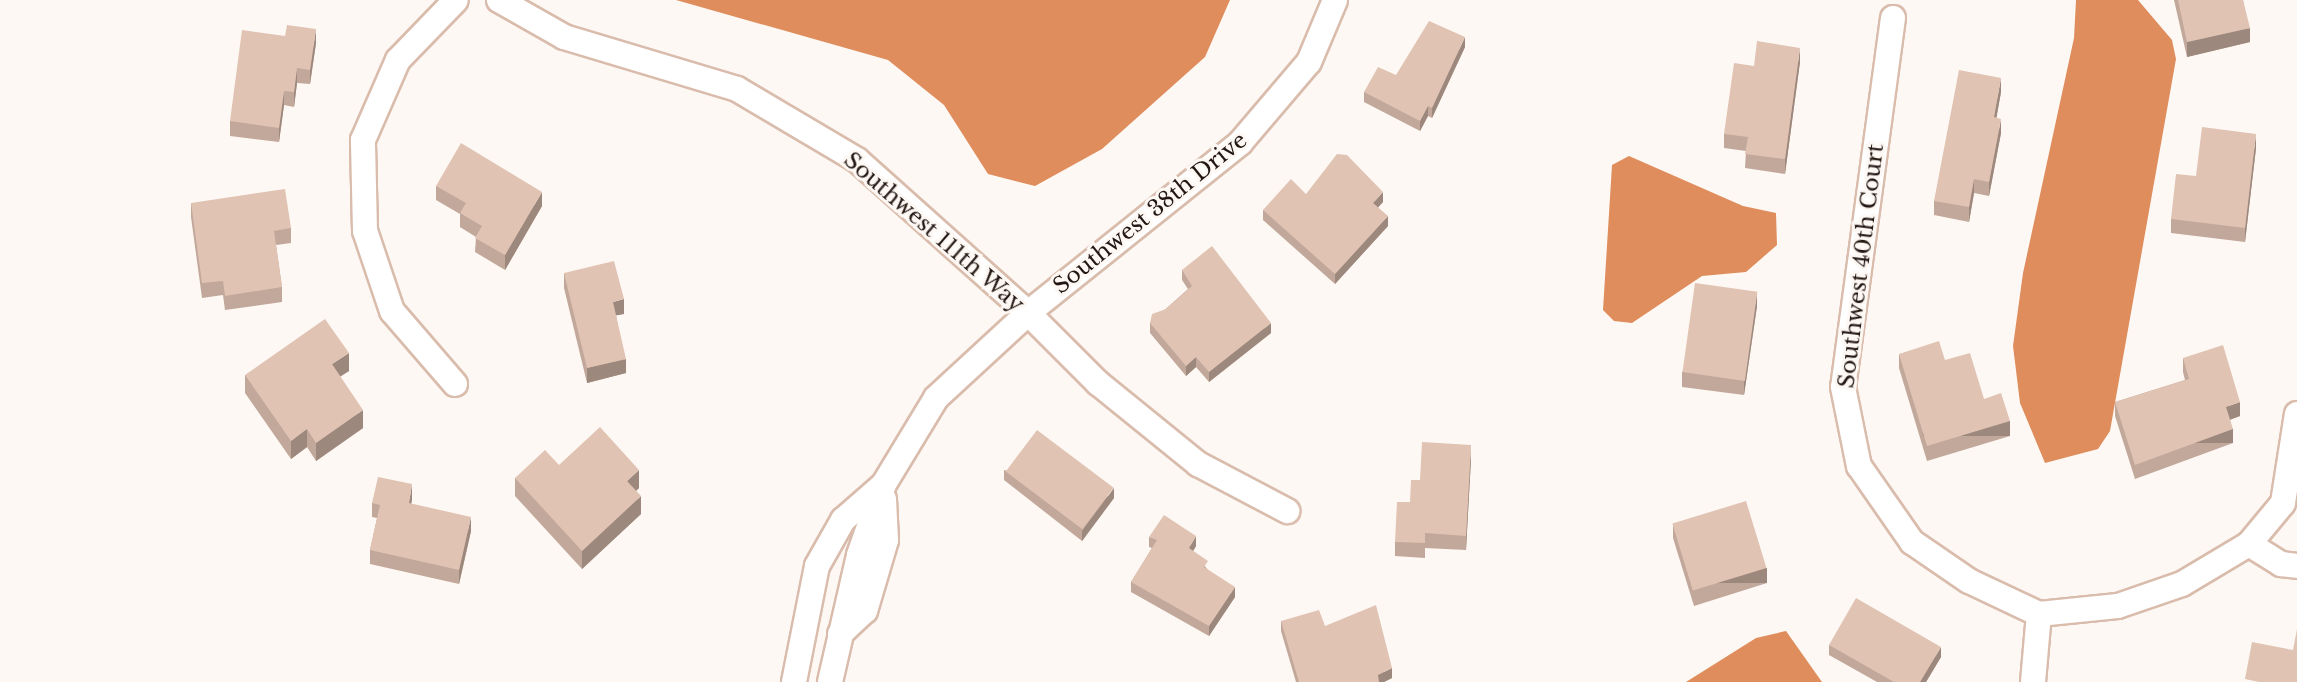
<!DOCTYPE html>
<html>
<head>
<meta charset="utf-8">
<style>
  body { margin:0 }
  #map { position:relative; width:2297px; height:682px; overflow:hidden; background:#fef8f4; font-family:"Libre Baskerville",serif }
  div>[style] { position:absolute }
  .water>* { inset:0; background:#df8d5c }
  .roads { filter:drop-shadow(2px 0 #d9bcac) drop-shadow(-2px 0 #d9bcac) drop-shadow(0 2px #d9bcac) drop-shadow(0 -2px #d9bcac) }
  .minor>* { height:24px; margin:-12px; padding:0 12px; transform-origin:12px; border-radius:12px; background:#fff }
  .wall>* { inset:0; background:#c1a89a }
  .shaded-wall>* { inset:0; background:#9d887d; transform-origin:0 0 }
  .building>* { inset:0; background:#e0c3b3; transform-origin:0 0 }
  span { translate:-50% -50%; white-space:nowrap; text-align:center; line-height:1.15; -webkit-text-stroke:6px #fef8f4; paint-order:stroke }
  .street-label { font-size:22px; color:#221712 }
</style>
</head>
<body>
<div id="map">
  <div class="water">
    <div style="clip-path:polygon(676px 0,1230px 0,1205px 57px,1102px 149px,1035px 186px,988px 174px,944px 105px,888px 60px)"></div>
    <div style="clip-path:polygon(2076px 0,2138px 0,2172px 40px,2176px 59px,2110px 431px,2098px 449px,2045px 463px,2020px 403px,2013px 346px,2023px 273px,2074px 38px)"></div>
    <div style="clip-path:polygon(1629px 156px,1743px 206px,1776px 213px,1777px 245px,1746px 272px,1702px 276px,1632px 323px,1614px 321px,1603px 310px,1612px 165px)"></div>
    <div style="clip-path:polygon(1786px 631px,1822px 682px,1686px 682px,1756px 638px)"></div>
  </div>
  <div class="roads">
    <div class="minor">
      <div style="left:499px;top:0;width:75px;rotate:29.6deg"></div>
      <div style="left:564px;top:37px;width:181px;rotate:16.7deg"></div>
      <div style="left:737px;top:89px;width:139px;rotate:30.6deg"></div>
      <div style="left:857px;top:160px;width:229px;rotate:41.8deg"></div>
      <div style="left:1028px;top:313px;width:99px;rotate:45deg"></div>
      <div style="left:1098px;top:383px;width:129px;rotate:39deg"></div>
      <div style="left:1198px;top:464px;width:101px;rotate:27.8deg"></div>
      <div style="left:1893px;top:18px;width:372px;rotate:97.7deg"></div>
      <div style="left:1843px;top:387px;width:81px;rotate:78.6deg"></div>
      <div style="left:1859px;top:466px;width:93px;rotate:55.1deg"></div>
      <div style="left:1912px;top:542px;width:69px;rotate:34.4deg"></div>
      <div style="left:1969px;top:581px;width:77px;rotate:25.2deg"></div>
      <div style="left:455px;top:384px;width:96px;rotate:-130.8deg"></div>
      <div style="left:392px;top:311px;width:84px;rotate:-108.6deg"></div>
      <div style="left:365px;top:231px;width:91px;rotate:-91.3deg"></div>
      <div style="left:363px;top:140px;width:87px;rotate:-66.4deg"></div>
      <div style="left:398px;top:60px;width:83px;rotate:-46deg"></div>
      <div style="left:2249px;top:544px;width:38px;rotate:32deg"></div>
      <div style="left:2281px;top:564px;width:16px;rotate:7deg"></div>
      <div style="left:2039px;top:614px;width:79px;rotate:-5.8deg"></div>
      <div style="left:2118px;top:606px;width:68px;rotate:-19deg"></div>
      <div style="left:2182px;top:584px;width:78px;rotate:-30.8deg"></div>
      <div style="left:2249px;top:544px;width:53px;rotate:-50.3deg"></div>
      <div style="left:2283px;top:503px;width:90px;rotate:-81.1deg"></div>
      <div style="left:840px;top:634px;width:34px;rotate:-43deg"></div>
      <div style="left:865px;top:611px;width:74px;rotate:-73.5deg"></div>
      <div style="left:886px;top:540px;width:41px;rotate:-92.8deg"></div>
      <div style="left:794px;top:682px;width:118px;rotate:-78.8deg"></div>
      <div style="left:817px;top:566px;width:53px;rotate:-60.5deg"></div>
      <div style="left:843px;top:520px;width:52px;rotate:-41.1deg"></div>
      <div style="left:830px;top:682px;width:130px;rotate:-77.1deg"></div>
      <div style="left:859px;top:555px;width:75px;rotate:-70.6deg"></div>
      <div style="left:884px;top:484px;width:100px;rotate:-58.8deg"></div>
      <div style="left:936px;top:398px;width:125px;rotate:-42.7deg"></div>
      <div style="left:1028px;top:313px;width:272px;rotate:-38.7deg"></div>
      <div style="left:1240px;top:143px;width:106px;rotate:-49.6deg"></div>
      <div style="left:1309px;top:62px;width:67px;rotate:-67.2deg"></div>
      <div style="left:2033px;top:682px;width:68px;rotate:-85deg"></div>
    </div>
  </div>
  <div class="wall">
    <div style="clip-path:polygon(2174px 0,2243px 0,2250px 42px,2187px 57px)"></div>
    <div style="clip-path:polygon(316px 43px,310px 84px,297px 83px,294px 107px,284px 105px,279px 142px,230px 136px,230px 121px)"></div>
    <div style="clip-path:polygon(1465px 47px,1432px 118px,1428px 116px,1420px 131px,1364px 102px,1364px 92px,1396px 75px)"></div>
    <div style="clip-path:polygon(1800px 62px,1785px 174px,1745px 168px,1746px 151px,1724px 148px,1724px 134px,1754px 66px)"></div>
    <div style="clip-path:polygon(2001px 92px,1996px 118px,2001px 133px,1989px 196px,1974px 193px,1969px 222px,1934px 215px,1934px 201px)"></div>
    <div style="clip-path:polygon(2256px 148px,2245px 242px,2171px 233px,2171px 219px,2196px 176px)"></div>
    <div style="clip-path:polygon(436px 186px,542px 206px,505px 270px,475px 252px,476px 237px,460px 227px,460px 214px,436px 200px)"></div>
    <div style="clip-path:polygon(1306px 194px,1383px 202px,1378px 207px,1388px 226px,1335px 284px,1263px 220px,1263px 210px)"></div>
    <div style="clip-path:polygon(191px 203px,291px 228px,291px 243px,276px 245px,282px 287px,282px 302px,225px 310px,223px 295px,202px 298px,191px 217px)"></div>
    <div style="clip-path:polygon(1182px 270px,1271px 333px,1209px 382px,1196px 367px,1186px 376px,1150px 333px,1150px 323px,1188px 289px,1182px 280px)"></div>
    <div style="clip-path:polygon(564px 273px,624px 314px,616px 315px,626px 373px,587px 383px,564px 288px)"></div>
    <div style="clip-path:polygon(1757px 306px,1744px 395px,1682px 387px,1682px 372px)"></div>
    <div style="clip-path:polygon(1899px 354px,1945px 360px,1984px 399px,2010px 436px,1927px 461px,1899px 368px)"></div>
    <div style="clip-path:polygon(2183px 358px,2240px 416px,2230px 420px,2233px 443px,2135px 479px,2115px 416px,2115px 402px,2185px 380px,2183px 372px)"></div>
    <div style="clip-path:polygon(349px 371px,340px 376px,363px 428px,316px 461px,307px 447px,291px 459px,245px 393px,245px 375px)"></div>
    <div style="clip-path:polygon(1471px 459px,1466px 550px,1425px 548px,1425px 558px,1395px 556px,1395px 542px,1420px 480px)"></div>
    <div style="clip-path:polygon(559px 465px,639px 488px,636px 491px,641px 514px,582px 569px,515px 496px,515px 478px)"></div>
    <div style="clip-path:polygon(1004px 470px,1114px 498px,1082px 541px,1004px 480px)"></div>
    <div style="clip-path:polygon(412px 499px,411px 504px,471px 531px,459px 584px,370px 564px,370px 550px,377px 518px,372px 517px,372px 503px)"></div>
    <div style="clip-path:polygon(1673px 524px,1767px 583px,1694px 606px,1673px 538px)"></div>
    <div style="clip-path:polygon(1149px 537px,1196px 546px,1193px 551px,1208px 570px,1235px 597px,1209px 636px,1131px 592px,1131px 582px,1152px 548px,1149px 547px)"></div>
    <div style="clip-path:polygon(1281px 621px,1325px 626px,1392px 678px,1384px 682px,1296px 682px,1281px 631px)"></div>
    <div style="clip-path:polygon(1829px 645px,1941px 657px,1926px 682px,1877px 682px,1829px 655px)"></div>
  </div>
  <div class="shaded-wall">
    <div style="clip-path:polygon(2250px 28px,2250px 42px,2187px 57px,2187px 42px)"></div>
    <div style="clip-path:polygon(316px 29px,316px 43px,310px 84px,310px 70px)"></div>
    <div style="clip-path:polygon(1465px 37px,1465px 47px,1432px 118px,1432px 108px)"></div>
    <div style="clip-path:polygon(1800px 48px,1800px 62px,1785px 174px,1785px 159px)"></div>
    <div style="clip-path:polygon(297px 68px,297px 83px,294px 107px,294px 92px)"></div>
    <div style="clip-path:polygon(2001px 78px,2001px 92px,1994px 132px,1994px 117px)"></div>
    <div style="clip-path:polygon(284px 91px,284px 105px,279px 142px,279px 128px)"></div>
    <div style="clip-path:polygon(1428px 106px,1428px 116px,1420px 131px,1420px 121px)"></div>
    <div style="clip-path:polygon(2001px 119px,2001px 133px,1989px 196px,1989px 182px)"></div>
    <div style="clip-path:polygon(2256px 134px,2256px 148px,2245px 242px,2245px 228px)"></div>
    <div style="clip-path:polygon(1974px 179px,1974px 193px,1969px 222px,1969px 207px)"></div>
    <div style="clip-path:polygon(542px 192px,542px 206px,505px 270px,505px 255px)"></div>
    <div style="clip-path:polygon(1383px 192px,1383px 202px,1373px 213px,1373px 203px)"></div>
    <div style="clip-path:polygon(1388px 216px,1388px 226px,1335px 284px,1335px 274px)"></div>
    <div style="clip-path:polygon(1757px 292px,1757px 306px,1744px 395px,1744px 381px)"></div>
    <div style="clip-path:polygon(624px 299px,624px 314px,613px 316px,613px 302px)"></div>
    <div style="clip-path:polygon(1271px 323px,1271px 333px,1209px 382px,1209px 372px)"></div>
    <div style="clip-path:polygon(349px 353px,349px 371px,332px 382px,332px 364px)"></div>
    <div style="clip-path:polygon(1196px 357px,1196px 367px,1186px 376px,1186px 366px)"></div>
    <div style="clip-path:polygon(626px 359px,626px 373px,587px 383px,587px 368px)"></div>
    <div style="clip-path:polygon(2240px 402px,2240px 416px,2226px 421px,2226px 407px)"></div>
    <div style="clip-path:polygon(363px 410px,363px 428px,316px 461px,316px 443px)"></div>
    <div style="left:2010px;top:421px;width:15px;height:87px;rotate:90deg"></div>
    <div style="clip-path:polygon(307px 429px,307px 447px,291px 459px,291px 441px)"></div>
    <div style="left:2233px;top:429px;width:14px;height:104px;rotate:90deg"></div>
    <div style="clip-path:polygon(1471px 445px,1471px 459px,1466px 550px,1466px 536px)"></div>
    <div style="clip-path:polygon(639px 470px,639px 488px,627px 499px,627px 481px)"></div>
    <div style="clip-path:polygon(412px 484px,412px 499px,409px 517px,409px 503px)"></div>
    <div style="clip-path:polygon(1114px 488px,1114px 498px,1082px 541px,1082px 531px)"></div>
    <div style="clip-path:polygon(641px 496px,641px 514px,582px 569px,582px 551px)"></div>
    <div style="clip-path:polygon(471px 517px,471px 531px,459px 584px,459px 570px)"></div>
    <div style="clip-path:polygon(1196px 536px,1196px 546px,1189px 558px,1189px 548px)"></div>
    <div style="left:1767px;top:568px;width:15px;height:77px;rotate:90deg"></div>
    <div style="clip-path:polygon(1235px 587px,1235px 597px,1209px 636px,1209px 626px)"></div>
    <div style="clip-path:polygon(1941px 647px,1941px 657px,1926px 682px,1920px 682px)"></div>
    <div style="clip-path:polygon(1392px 668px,1392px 678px,1384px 682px,1378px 682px,1378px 675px)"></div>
  </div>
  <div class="building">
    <div style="clip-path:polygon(2178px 0,2243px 0,2250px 28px,2187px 42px)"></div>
    <div style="clip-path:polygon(1429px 21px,1465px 37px,1432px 108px,1428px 106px,1420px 121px,1364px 92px,1378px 67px,1396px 75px)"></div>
    <div style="clip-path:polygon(287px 25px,316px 29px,310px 70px,297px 68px,294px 92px,284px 91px,279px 128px,230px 121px,242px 30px,285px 36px)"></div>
    <div style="clip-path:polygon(1757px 41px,1800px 48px,1785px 159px,1745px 154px,1748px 137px,1724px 134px,1734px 63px,1754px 66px)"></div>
    <div style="clip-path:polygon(1959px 70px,2001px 78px,1994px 117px,2001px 119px,1989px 182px,1974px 179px,1969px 207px,1934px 201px)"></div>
    <div style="clip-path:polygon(2202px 127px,2256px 134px,2245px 228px,2171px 219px,2176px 174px,2196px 176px)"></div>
    <div style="clip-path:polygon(461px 143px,542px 192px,505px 255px,475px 238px,482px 226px,460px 213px,466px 203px,436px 186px)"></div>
    <div style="clip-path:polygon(1337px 154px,1347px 155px,1383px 192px,1373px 203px,1388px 216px,1335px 274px,1263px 210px,1291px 179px,1306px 194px)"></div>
    <div style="clip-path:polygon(285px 189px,291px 228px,274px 231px,282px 287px,225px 296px,223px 281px,202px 283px,191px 203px)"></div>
    <div style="clip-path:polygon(1212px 246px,1271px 323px,1209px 372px,1196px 357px,1186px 366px,1150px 323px,1152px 314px,1166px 309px,1192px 286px,1182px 270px)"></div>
    <div style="clip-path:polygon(614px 261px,624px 299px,613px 302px,626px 359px,587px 368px,564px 273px)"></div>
    <div style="left:1695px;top:283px;width:63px;height:90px;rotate:8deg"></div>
    <div style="clip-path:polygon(325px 319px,349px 353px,332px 364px,363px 410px,316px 443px,307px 429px,291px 441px,245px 375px)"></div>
    <div style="clip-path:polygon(1939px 341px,1945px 360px,1970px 353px,1984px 399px,2001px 393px,2010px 421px,1927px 446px,1899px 354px)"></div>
    <div style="clip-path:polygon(2223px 345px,2240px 402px,2226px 407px,2233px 429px,2135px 465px,2115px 402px,2189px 379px,2183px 358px)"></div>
    <div style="clip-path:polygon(600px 427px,639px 470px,627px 481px,641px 496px,582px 551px,515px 478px,545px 450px,559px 465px)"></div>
    <div style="left:1037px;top:430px;width:96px;height:52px;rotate:37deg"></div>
    <div style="clip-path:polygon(1422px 442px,1471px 445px,1466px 536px,1425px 533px,1425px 543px,1395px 542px,1397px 502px,1410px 502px,1411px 480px,1420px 480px)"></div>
    <div style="clip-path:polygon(378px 477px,412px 484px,409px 503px,471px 517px,459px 570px,370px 550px,380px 505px,372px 503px)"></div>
    <div style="left:1746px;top:501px;width:70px;height:77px;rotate:73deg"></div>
    <div style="clip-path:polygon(1164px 515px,1196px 536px,1189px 548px,1208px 561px,1204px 567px,1235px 587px,1209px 626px,1131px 582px,1157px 540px,1149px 537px)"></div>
    <div style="clip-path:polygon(1856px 598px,1941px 647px,1920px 682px,1894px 682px,1829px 645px)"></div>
    <div style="clip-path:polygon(1376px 605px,1392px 668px,1378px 675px,1379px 682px,1299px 682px,1281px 621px,1319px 610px,1325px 626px)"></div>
    <div style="clip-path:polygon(2297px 629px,2297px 682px,2259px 682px,2245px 679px,2252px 642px,2293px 650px)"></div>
  </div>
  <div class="street-label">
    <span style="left:1150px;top:213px;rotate:-39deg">Southwest 38th Drive</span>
    <span style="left:934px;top:232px;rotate:41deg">Southwest 111th Way</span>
    <span style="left:1861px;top:266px;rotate:-83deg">Southwest 40th Court</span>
  </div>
</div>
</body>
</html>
